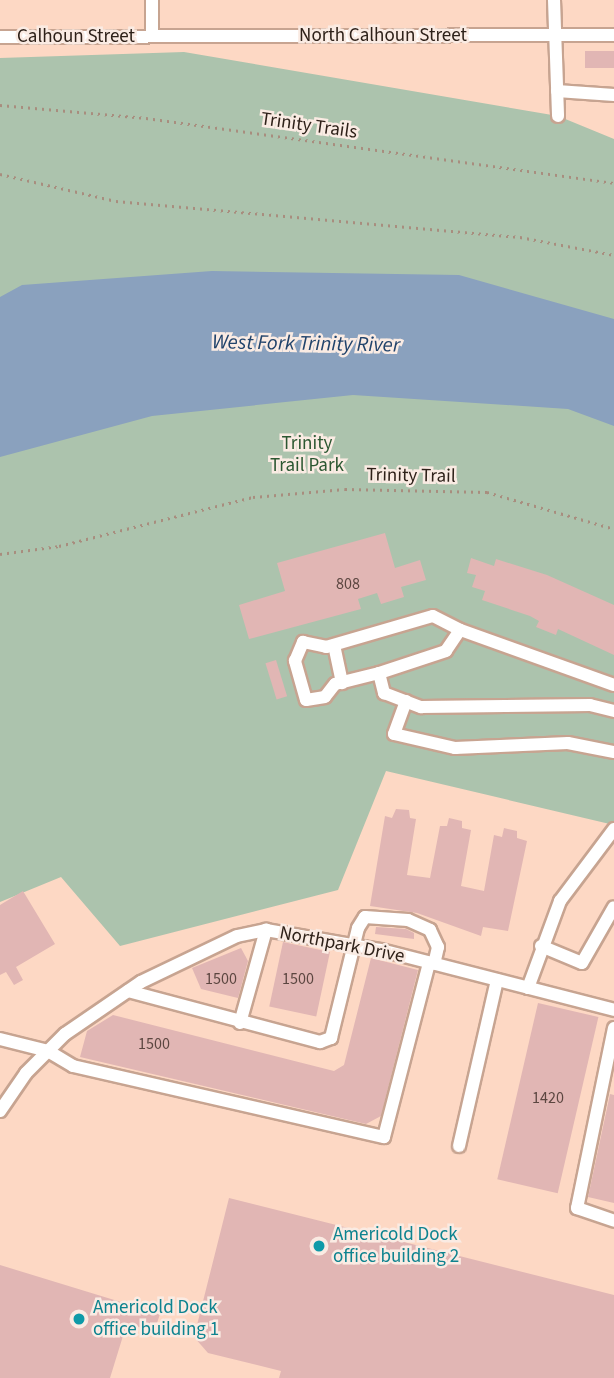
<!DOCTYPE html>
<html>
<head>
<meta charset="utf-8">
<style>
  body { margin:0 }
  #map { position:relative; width:614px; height:1378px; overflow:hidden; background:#fdd8c4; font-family:"Source Sans 3",sans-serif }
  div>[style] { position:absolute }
  .green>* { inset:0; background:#acc3ad }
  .water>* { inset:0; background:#8aa1be }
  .building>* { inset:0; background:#e1b6b4; transform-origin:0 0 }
  .path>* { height:2.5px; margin-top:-1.25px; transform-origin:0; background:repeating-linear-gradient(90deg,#a88d7e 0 2px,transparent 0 7px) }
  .roads { filter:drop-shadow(2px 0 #c7a491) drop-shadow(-2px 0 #c7a491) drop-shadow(0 2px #c7a491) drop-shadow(0 -2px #c7a491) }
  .minor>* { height:12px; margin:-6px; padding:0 6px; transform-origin:6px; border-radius:6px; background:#fff }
  .dots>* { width:19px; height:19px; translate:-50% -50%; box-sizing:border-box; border:4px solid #faebe3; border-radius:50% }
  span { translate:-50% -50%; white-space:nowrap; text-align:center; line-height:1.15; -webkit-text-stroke:5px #faebe3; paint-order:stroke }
  .number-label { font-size:16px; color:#5b4640 }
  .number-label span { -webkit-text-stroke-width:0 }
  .street-label { font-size:19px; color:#2e2119 }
  .park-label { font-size:19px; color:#2b5731 }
  .culture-label { font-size:19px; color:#0d838f }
  .left { translate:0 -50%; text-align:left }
  .water-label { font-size:21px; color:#21436b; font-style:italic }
</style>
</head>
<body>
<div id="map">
  <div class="green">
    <div style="clip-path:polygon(184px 52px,558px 116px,614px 139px,614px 825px,386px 771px,338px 890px,120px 946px,61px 877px,0 902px,0 58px)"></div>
  </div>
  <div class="water">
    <div style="clip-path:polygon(212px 271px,459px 275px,614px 319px,614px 426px,568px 409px,353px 395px,152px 416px,0 457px,0 297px,22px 285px)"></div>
  </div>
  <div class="building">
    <div style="left:585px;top:51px;width:29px;height:17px"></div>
    <div style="clip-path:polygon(385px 533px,395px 568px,420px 560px,426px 580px,401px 587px,404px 597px,381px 604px,377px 593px,358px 599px,361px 609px,249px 639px,239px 605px,285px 591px,277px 563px)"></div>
    <div style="clip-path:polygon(471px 558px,494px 566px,496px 559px,547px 575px,614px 605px,614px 655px,558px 629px,556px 635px,536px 627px,539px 621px,530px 616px,482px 600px,485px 591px,472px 587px,476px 575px,467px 573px)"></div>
    <div style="left:276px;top:660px;width:38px;height:11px;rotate:73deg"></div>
    <div style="clip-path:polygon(396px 809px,409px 810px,410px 818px,416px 819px,407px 875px,430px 878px,440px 826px,447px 826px,449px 818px,462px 821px,462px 828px,471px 830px,461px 886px,484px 891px,494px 835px,502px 837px,504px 828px,517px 831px,517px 838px,527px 841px,508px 931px,483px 927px,481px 936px,417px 913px,370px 906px,385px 816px,392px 818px)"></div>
    <div style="clip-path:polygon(23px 891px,55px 944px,16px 967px,23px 980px,14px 985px,6px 972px,0 975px,0 905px)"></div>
    <div style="clip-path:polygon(376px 927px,406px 929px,414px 933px,414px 939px,375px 934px)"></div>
    <div style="left:283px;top:942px;width:48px;height:66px;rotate:12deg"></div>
    <div style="clip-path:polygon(241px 948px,248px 961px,238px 998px,201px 989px,192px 968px)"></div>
    <div style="clip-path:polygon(371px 958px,418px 970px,381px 1116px,366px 1124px,80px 1057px,87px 1031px,113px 1015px,334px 1071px,344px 1065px)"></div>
    <div style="left:538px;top:1003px;width:62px;height:181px;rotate:13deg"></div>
    <div style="clip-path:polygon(610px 1094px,614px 1095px,614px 1203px,588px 1197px)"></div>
    <div style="clip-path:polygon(229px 1198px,614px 1295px,614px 1378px,279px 1378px,281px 1371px,208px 1353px,194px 1337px)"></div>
    <div style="clip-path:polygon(0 1265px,160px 1314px,154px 1332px,127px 1323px,110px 1378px,0 1378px)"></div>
  </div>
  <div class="path">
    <div style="left:0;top:105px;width:147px;rotate:5.1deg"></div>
    <div style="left:146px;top:118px;width:472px;rotate:7.9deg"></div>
    <div style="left:0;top:174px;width:119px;rotate:13.1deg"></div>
    <div style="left:116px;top:201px;width:406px;rotate:5.1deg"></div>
    <div style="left:520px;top:237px;width:96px;rotate:10.8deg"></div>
    <div style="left:0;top:554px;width:60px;rotate:-7.7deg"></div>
    <div style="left:59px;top:546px;width:200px;rotate:-14.2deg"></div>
    <div style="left:253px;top:497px;width:92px;rotate:-5deg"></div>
    <div style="left:345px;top:489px;width:142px;rotate:1.2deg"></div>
    <div style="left:487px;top:492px;width:132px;rotate:16.2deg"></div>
  </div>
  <div class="roads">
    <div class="minor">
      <div style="left:152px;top:0;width:36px;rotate:90deg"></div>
      <div style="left:554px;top:0;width:116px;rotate:88deg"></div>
      <div style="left:0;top:37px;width:614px;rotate:-0.19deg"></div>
      <div style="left:557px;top:91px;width:57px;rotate:4deg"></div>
      <div style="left:334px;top:645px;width:39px;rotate:78deg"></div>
      <div style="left:379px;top:673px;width:45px;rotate:166deg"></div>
      <div style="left:335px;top:684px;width:16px;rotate:128deg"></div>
      <div style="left:325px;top:697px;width:19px;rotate:171deg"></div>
      <div style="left:306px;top:700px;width:41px;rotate:-105.8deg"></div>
      <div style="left:295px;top:661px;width:21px;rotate:-67deg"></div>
      <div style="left:303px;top:642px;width:24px;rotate:12deg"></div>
      <div style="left:326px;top:647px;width:111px;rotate:-16.2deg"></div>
      <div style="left:433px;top:616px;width:30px;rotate:27deg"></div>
      <div style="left:614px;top:685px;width:164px;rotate:-160.3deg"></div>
      <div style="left:460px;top:630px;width:25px;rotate:124deg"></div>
      <div style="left:446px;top:651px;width:71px;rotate:161.8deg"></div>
      <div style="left:379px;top:673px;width:21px;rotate:76deg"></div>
      <div style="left:384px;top:693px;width:40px;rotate:21deg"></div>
      <div style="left:421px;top:707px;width:169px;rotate:-0.7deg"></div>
      <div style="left:590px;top:705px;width:25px;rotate:14deg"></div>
      <div style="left:406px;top:701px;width:35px;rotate:110deg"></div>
      <div style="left:394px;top:734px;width:63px;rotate:12.9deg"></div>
      <div style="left:455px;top:748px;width:113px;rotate:-2.5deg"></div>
      <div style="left:568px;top:743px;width:47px;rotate:11.1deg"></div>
      <div style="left:541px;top:946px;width:44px;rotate:22.5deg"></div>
      <div style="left:582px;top:963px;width:64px;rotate:-60.3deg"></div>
      <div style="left:528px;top:988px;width:93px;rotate:-69.8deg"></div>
      <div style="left:560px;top:901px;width:90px;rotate:-53.1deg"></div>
      <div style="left:128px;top:991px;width:199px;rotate:14.9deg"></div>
      <div style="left:320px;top:1042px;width:12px;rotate:-20deg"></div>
      <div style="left:331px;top:1038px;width:113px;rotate:-76.2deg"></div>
      <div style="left:358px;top:928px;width:13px;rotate:-58deg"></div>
      <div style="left:365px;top:917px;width:43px;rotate:4deg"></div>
      <div style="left:408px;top:920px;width:24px;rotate:24deg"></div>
      <div style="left:430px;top:930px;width:19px;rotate:65deg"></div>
      <div style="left:438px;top:947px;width:17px;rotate:103deg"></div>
      <div style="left:240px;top:1023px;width:97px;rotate:-74.4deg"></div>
      <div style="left:614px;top:1028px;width:184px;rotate:101.6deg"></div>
      <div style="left:577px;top:1208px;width:39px;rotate:19deg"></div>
      <div style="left:0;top:1039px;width:49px;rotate:14deg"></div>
      <div style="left:48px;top:1051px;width:29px;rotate:31deg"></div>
      <div style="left:73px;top:1066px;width:319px;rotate:12.9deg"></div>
      <div style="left:384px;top:1137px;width:180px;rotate:-75.5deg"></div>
      <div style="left:0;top:1111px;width:46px;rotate:-55.6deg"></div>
      <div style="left:26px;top:1073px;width:55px;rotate:-45deg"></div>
      <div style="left:65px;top:1034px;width:92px;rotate:-34.4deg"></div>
      <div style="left:141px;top:982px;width:106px;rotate:-25.6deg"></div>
      <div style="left:237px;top:936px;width:30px;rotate:-12deg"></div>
      <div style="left:266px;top:930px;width:117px;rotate:9.9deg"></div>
      <div style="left:381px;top:950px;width:241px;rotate:14.4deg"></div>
      <div style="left:459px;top:1146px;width:170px;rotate:-77.1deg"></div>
    </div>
  </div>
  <div class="dots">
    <div style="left:319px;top:1246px;background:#0f9aa8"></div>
    <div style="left:79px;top:1319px;background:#0f9aa8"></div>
  </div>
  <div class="number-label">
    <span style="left:348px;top:584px">808</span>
    <span style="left:221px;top:979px">1500</span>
    <span style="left:298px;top:979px">1500</span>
    <span style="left:154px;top:1044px">1500</span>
    <span style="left:548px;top:1098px">1420</span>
  </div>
  <div class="street-label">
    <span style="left:383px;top:36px">North Calhoun Street</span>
    <span style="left:76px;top:37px">Calhoun Street</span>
    <span style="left:309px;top:126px;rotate:8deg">Trinity Trails</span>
    <span style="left:411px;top:476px;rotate:1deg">Trinity Trail</span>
    <span style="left:342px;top:945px;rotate:11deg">Northpark Drive</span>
  </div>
  <div class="park-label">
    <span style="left:307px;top:455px">Trinity<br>Trail Park</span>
  </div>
  <div class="culture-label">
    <span class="left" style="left:333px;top:1246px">Americold Dock<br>office building 2</span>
    <span class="left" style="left:93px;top:1319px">Americold Dock<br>office building 1</span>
  </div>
  <div class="water-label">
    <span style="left:306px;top:343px;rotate:1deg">West Fork Trinity River</span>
  </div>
</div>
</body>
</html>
